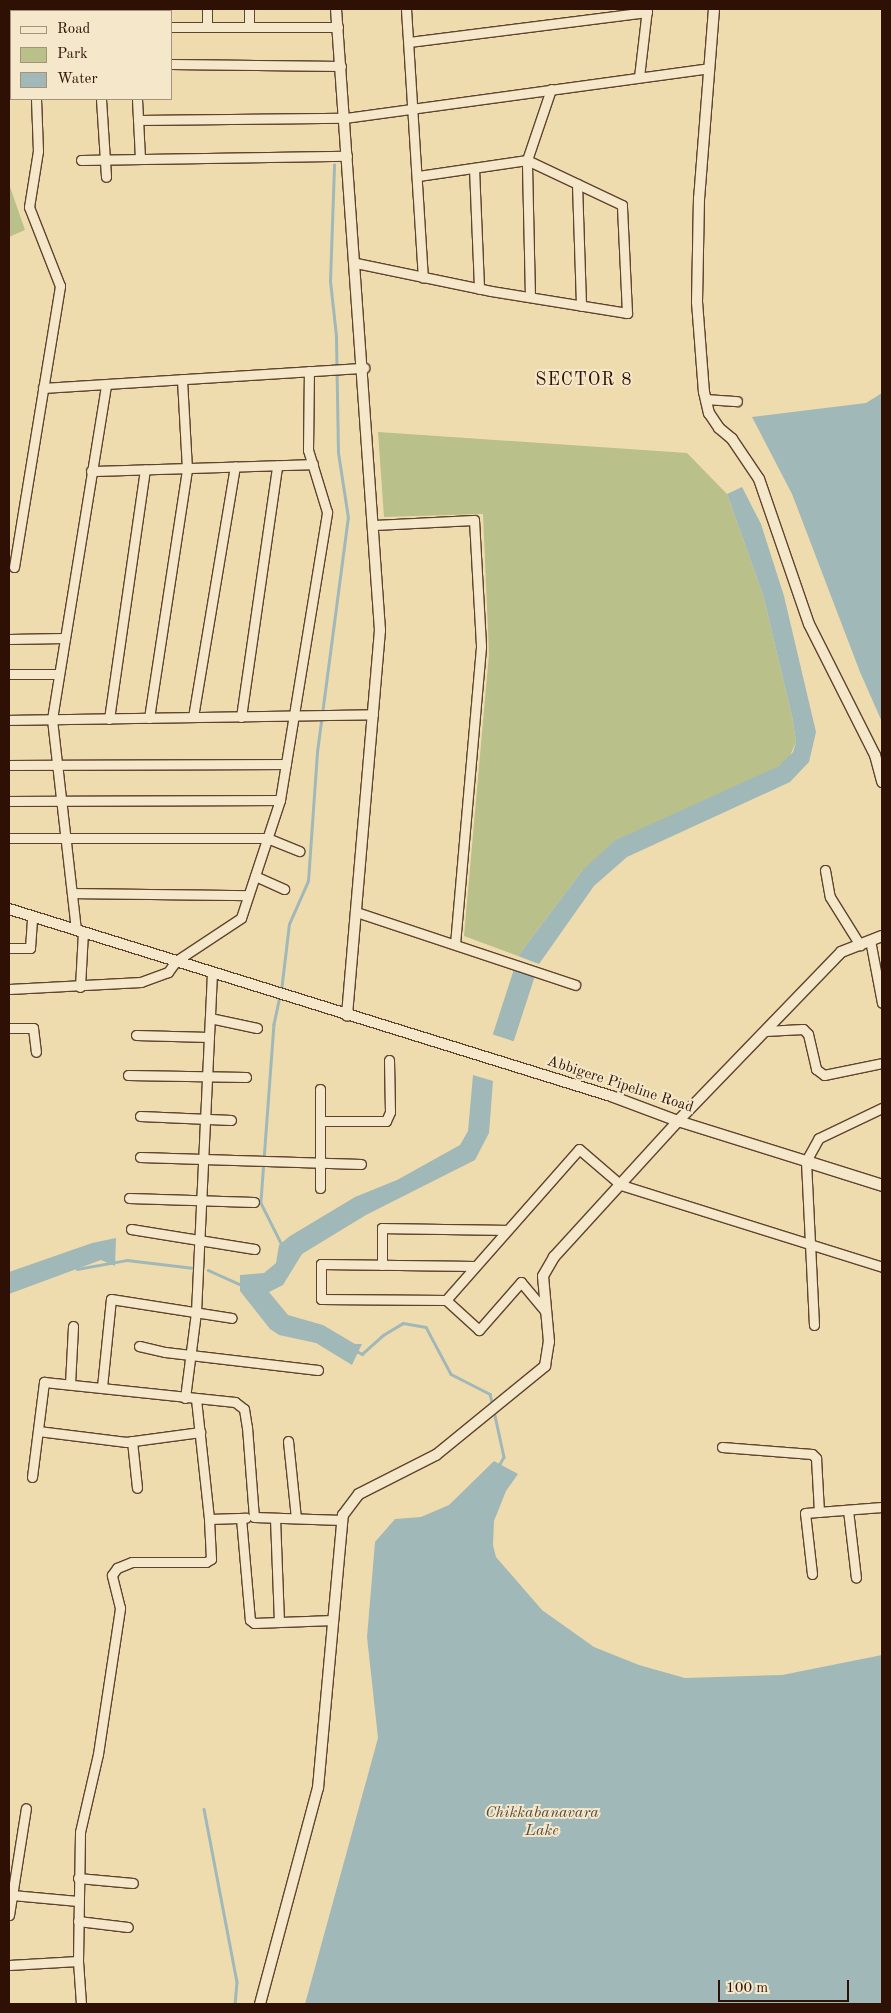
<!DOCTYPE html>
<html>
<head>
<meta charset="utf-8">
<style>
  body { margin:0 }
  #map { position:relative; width:891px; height:2013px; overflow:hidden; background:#efdcae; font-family:"Old Standard TT",serif }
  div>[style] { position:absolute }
  .green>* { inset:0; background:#b9c08a }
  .water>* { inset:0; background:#a1b8b8; transform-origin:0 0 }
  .stream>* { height:2.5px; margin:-1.25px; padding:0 1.25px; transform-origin:1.25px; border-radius:1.25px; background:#a1b8b8 }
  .roads { filter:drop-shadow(1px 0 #5f432e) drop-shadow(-1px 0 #5f432e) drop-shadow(0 1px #5f432e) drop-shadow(0 -1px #5f432e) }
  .minor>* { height:9px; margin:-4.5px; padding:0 4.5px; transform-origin:4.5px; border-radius:4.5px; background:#f5e8ca }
  .tertiary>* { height:10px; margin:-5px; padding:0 5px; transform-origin:5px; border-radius:5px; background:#f5e8ca }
  .secondary>* { height:11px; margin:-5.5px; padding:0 5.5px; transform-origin:5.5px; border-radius:5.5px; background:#f5e8ca }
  span { translate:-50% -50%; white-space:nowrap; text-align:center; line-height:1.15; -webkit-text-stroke:4px #f5e8ca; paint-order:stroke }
  .street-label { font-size:15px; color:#2f1004 }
  .water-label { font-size:16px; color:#574b43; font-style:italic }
  .quarter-label { font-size:18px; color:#2f1004; letter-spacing:1px }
  .frame { position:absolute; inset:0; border:10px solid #2f1004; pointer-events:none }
  .legend { position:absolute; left:10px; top:10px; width:162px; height:90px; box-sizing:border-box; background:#f5e8ca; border:1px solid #a6927b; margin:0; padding:6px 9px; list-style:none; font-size:15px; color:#2f1004 }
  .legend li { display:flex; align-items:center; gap:10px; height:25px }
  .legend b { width:25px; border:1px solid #a6927b }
  .scale { position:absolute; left:718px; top:1980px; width:131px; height:22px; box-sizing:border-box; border:2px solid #2f1004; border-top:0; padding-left:6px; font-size:15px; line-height:18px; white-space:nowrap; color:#2f1004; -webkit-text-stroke:4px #f5e8ca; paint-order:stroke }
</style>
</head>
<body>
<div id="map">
  <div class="green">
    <div style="clip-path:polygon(9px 184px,25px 230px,9px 237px)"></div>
    <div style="clip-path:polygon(378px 432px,687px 453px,727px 494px,763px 595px,792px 716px,796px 742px,789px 758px,779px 766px,582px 871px,518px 956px,464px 936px,489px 654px,483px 514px,384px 517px)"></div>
  </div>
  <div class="water">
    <div style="clip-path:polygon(882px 393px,882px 722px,860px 672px,792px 494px,752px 417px,866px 403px)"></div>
    <div style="clip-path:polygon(742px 487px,761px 524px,784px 596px,816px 732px,809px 762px,790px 782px,627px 857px,594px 886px,539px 964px,518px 956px,582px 871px,614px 841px,779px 766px,793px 752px,796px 742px,792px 716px,763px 595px,727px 494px)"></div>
    <div style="left:515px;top:966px;width:22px;height:72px;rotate:18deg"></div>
    <div style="clip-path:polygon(473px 1075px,493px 1081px,489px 1133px,475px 1160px,366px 1215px,302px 1254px,283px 1285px,269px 1292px,288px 1315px,323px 1325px,355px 1344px,362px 1344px,352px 1365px,316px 1343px,279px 1335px,270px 1329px,240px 1291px,240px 1275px,264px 1273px,276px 1263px,279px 1245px,290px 1236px,355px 1197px,397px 1180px,460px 1145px,468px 1131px)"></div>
    <div style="clip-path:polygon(116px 1238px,115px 1266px,101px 1260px,9px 1294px,9px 1272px,92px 1243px)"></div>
    <div style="clip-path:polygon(494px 1461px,518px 1474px,506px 1491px,494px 1521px,493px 1545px,496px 1557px,542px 1610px,594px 1647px,639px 1665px,685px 1678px,782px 1675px,882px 1655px,882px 2004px,305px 2004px,378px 1738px,367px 1637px,375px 1542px,395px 1519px,421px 1517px,449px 1505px)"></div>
  </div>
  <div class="stream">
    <div style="left:281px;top:991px;width:67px;rotate:-83.2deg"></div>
    <div style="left:289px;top:924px;width:47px;rotate:-66.2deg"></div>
    <div style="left:308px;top:881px;width:129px;rotate:-86deg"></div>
    <div style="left:317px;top:752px;width:236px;rotate:-82.5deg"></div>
    <div style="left:348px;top:518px;width:66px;rotate:-98.7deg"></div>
    <div style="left:338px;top:453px;width:117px;rotate:-91deg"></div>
    <div style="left:336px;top:336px;width:55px;rotate:-96.2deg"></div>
    <div style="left:330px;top:281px;width:116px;rotate:-88deg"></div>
    <div style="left:280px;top:996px;width:29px;rotate:102deg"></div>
    <div style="left:274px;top:1024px;width:179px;rotate:94.2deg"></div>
    <div style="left:261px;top:1203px;width:47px;rotate:63.4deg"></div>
    <div style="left:77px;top:1269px;width:51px;rotate:-10.2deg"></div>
    <div style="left:127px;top:1260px;width:67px;rotate:6.8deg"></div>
    <div style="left:208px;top:1270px;width:36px;rotate:24deg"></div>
    <div style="left:357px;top:1351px;width:6px;rotate:31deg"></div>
    <div style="left:362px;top:1354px;width:28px;rotate:-42deg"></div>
    <div style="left:383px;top:1335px;width:23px;rotate:-31deg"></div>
    <div style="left:403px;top:1323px;width:23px;rotate:10deg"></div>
    <div style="left:426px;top:1327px;width:53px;rotate:62deg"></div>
    <div style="left:451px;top:1374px;width:44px;rotate:27.1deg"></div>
    <div style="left:490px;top:1394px;width:12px;rotate:76deg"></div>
    <div style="left:494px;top:1411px;width:47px;rotate:77.7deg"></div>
    <div style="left:504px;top:1457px;width:10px;rotate:119deg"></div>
    <div style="left:204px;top:1809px;width:176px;rotate:79.2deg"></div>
    <div style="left:237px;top:1982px;width:22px;rotate:95deg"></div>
  </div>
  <div class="roads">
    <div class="minor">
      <div style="left:32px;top:9px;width:2px;rotate:90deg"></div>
      <div style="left:77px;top:9px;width:2px;rotate:90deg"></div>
      <div style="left:121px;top:9px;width:2px;rotate:90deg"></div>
      <div style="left:166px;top:9px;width:2px;rotate:90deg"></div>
      <div style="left:207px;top:9px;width:18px;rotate:90deg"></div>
      <div style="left:249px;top:9px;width:18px;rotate:90deg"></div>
      <div style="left:406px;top:9px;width:269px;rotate:86.4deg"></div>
      <div style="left:171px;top:27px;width:167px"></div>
      <div style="left:409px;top:42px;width:240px;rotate:-7.2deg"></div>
      <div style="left:9px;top:55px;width:2px;rotate:-27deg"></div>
      <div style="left:171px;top:64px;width:170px;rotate:0.7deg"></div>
      <div style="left:639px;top:77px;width:68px;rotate:-83.3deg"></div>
      <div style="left:101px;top:99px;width:78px;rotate:86.3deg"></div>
      <div style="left:137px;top:99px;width:60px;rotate:87.1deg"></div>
      <div style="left:138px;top:120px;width:207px;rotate:-0.6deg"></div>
      <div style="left:345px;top:118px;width:366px;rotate:-7.8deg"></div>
      <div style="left:81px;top:160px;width:266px;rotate:-0.9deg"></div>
      <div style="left:474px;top:168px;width:121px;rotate:87.6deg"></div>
      <div style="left:577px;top:184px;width:122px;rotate:88.1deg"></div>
      <div style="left:356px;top:263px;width:138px;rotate:11.7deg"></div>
      <div style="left:491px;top:291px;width:138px;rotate:9.2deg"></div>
      <div style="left:627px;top:313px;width:108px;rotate:-92.7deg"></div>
      <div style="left:622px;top:205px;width:105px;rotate:-154.7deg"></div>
      <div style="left:527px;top:160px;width:110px;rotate:171.6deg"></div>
      <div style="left:530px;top:297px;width:137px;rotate:-91.3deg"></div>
      <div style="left:527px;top:160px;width:75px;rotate:-71.3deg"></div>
      <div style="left:43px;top:388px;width:322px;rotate:-3.6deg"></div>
      <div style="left:706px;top:399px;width:31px;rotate:4deg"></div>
      <div style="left:91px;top:471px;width:222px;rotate:-1.8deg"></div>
      <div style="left:374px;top:525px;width:100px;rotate:-2.9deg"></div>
      <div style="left:474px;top:520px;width:127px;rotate:86.8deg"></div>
      <div style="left:481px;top:647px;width:298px;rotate:95deg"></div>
      <div style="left:14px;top:567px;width:285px;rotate:-80.7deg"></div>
      <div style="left:60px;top:286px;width:85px;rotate:-111.4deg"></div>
      <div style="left:29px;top:207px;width:57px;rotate:-80.9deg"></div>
      <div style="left:38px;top:151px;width:52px;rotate:-92.2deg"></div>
      <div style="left:9px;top:639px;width:55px;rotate:-1deg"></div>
      <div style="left:9px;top:674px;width:50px"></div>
      <div style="left:193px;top:717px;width:254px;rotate:-80.5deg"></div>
      <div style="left:241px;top:717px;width:254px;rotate:-81.8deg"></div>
      <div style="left:149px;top:718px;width:252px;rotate:-81.3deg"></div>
      <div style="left:187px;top:469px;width:90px;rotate:-93.2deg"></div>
      <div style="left:109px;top:719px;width:252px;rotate:-81.8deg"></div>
      <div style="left:9px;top:720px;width:364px;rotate:-0.9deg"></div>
      <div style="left:9px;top:765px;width:277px;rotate:-0.2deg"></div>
      <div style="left:280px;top:800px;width:292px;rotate:-80.7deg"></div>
      <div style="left:327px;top:512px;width:65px;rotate:-107deg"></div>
      <div style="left:308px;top:450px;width:79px;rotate:-89.3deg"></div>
      <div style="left:9px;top:801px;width:271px;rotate:-0.2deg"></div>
      <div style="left:280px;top:800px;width:124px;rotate:108.3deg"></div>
      <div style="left:241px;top:918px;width:78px;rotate:146.5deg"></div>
      <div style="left:176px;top:961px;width:14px;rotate:126deg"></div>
      <div style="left:168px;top:972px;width:29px;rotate:160deg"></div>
      <div style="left:141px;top:982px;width:132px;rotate:177deg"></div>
      <div style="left:9px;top:838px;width:258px"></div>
      <div style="left:267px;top:838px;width:35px;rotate:22deg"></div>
      <div style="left:825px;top:870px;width:27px;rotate:80deg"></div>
      <div style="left:830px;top:897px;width:57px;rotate:58deg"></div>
      <div style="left:255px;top:876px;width:32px;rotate:24deg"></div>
      <div style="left:72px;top:893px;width:176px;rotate:0.7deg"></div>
      <div style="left:356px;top:912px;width:231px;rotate:18.4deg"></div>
      <div style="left:76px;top:930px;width:212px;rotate:-96.5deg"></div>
      <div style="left:52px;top:719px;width:339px;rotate:-80.8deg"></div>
      <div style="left:870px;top:940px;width:64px;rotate:79.2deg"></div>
      <div style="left:9px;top:948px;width:21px"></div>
      <div style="left:30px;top:948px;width:32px;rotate:-86deg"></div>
      <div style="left:80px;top:987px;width:55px;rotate:-86.9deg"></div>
      <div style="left:210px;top:1018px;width:48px;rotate:12deg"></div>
      <div style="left:9px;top:1028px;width:24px"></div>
      <div style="left:33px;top:1028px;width:24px;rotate:83deg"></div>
      <div style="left:765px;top:1031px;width:38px;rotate:-3deg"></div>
      <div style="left:803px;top:1029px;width:7px;rotate:45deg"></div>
      <div style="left:808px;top:1034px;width:36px;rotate:77deg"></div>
      <div style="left:816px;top:1069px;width:10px;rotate:37deg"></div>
      <div style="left:824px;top:1075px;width:59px;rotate:-11.7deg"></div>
      <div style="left:136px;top:1035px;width:73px;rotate:1.6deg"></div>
      <div style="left:128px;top:1075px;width:118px;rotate:1deg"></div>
      <div style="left:140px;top:1116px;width:91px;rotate:2.5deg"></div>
      <div style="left:320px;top:1121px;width:66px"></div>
      <div style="left:386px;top:1121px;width:10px;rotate:-66deg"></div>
      <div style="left:390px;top:1112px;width:52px;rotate:-91.1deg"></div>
      <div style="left:140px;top:1157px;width:221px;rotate:1.8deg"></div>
      <div style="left:320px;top:1188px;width:99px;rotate:-90deg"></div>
      <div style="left:129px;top:1198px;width:125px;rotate:1.8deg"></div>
      <div style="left:131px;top:1229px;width:125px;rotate:9.2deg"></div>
      <div style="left:382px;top:1265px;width:37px;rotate:-90deg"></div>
      <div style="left:382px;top:1228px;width:124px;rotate:0.9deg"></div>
      <div style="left:446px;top:1300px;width:125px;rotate:-179.5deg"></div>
      <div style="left:321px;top:1299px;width:35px;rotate:-90deg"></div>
      <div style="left:321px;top:1264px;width:154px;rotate:0.7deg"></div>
      <div style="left:546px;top:1312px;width:39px;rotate:-130deg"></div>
      <div style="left:521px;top:1282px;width:64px;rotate:131.2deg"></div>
      <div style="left:479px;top:1330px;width:45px;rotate:-137.7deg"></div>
      <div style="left:446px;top:1300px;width:201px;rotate:-48.6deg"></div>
      <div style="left:579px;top:1149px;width:55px;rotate:40.6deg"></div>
      <div style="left:621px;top:1185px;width:274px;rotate:17.4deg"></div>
      <div style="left:814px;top:1325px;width:164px;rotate:-92.8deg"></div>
      <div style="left:806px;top:1161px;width:26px;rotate:-61deg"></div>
      <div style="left:819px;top:1138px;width:70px;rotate:-25.5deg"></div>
      <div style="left:139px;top:1346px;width:27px;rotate:13deg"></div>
      <div style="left:165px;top:1352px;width:154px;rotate:6.7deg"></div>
      <div style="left:70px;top:1384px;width:58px;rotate:-87deg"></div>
      <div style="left:102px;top:1387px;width:88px;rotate:-84.2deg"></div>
      <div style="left:111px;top:1299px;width:122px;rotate:8.9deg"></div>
      <div style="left:185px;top:1398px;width:87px;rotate:-82.7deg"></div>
      <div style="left:196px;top:1312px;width:339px;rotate:-87.3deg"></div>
      <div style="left:196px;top:1399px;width:121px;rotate:83.8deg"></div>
      <div style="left:209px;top:1519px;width:37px;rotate:-2deg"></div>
      <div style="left:38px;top:1431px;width:89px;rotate:7.1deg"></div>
      <div style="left:126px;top:1442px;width:75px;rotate:-7.7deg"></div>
      <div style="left:132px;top:1441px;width:47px;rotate:83.9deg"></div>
      <div style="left:288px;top:1441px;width:77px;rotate:84.1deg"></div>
      <div style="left:722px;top:1447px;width:90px;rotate:4.4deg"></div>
      <div style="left:812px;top:1454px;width:6px;rotate:45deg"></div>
      <div style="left:816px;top:1458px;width:54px;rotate:86.8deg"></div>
      <div style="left:32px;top:1477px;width:96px;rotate:-82.8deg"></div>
      <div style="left:44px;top:1382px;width:192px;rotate:6deg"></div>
      <div style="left:235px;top:1402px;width:11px;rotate:38deg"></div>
      <div style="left:244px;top:1409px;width:18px;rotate:81deg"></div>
      <div style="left:247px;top:1427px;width:90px;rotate:85.6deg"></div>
      <div style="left:254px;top:1517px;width:88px;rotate:2deg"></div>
      <div style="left:848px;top:1510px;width:68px;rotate:83.3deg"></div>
      <div style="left:241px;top:1518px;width:102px;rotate:85deg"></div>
      <div style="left:250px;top:1620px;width:5px;rotate:37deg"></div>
      <div style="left:254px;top:1623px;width:79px;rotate:-2.2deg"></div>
      <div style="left:275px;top:1518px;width:104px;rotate:87.8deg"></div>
      <div style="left:812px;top:1574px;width:61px;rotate:-96.5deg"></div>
      <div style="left:805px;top:1513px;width:77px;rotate:-4.5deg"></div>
      <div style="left:78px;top:1878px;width:55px;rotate:5.2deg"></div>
      <div style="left:12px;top:1895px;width:66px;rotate:5.2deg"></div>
      <div style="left:9px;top:1915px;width:108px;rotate:-81deg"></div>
      <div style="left:78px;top:1921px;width:50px;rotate:6.8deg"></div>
      <div style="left:9px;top:1965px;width:69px;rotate:-3.3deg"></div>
      <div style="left:81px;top:2004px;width:43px;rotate:-94deg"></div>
      <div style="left:78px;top:1961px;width:129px;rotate:-89.1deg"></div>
      <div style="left:80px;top:1832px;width:80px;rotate:-77deg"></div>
      <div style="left:98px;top:1754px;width:148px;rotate:-81.4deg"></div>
      <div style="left:120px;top:1608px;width:34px;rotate:-104deg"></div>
      <div style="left:112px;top:1575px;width:9px;rotate:-54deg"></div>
      <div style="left:117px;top:1568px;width:16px;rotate:-22deg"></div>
      <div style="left:132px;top:1562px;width:74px"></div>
      <div style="left:206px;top:1562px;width:6px;rotate:-31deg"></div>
      <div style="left:211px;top:1559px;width:40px;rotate:-92.9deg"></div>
    </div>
    <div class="tertiary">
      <div style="left:336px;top:9px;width:623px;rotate:85.95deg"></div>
      <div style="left:380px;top:630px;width:387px;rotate:94.9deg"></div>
      <div style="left:714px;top:9px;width:190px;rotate:94.5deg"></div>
      <div style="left:699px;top:198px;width:104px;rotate:91.1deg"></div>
      <div style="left:697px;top:302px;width:90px;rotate:85.6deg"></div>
      <div style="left:704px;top:392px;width:22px;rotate:77deg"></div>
      <div style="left:709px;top:413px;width:18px;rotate:56deg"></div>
      <div style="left:719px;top:428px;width:17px;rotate:40deg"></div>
      <div style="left:732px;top:439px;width:48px;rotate:56deg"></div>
      <div style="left:759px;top:479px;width:153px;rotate:71deg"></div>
      <div style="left:809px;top:624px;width:147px;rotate:63.3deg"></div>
      <div style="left:875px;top:755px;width:28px;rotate:75deg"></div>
      <div style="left:9px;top:909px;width:630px;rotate:17.26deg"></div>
      <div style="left:611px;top:1096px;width:72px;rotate:20.5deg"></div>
      <div style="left:678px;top:1121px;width:134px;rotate:17.4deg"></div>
      <div style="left:260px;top:2004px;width:224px;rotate:-75deg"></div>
      <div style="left:318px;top:1788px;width:274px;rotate:-84.8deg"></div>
      <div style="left:343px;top:1515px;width:26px;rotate:-53deg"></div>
      <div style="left:359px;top:1494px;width:86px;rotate:-26.9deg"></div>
      <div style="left:436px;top:1455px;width:141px;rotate:-39.2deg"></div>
      <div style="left:545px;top:1366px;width:24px;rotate:-81deg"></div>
      <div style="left:549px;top:1342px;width:66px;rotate:-95.2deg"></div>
      <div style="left:543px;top:1276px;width:22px;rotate:-60deg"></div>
      <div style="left:554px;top:1257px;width:184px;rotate:-47.6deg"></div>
      <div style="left:678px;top:1121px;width:235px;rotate:-46deg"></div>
      <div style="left:841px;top:952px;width:44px;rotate:-21.3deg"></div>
    </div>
    <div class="secondary">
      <div style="left:806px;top:1161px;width:80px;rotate:17.5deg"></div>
    </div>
  </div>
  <div class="street-label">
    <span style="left:620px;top:1085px;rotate:18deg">Abbigere Pipeline Road</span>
  </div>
  <div class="water-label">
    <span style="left:542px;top:1822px">Chikkabanavara<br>Lake</span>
  </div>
  <div class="quarter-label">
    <span style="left:584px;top:380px">SECTOR 8</span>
  </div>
  <div class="frame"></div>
  <ul class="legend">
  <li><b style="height:6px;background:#f5e8ca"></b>Road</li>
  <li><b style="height:14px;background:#b9c08a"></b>Park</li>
  <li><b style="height:14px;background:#a1b8b8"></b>Water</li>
  </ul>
  <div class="scale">100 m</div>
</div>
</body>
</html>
